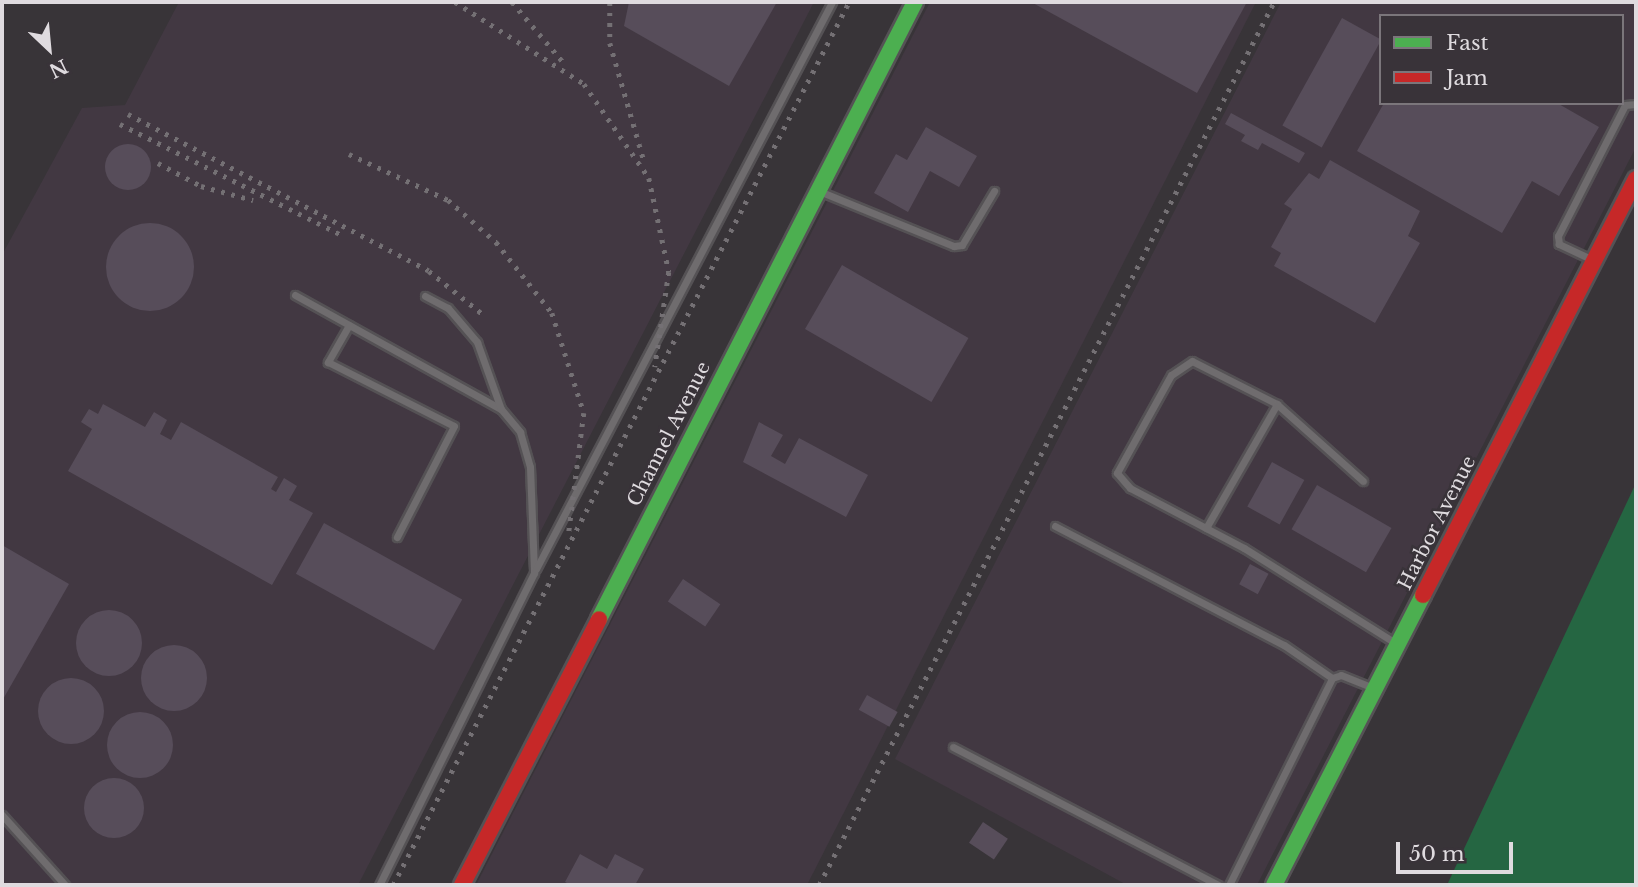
<!DOCTYPE html>
<html>
<head>
<meta charset="utf-8">
<style>
  body { margin:0 }
  #map { position:relative; width:1638px; height:887px; overflow:hidden; background:#383438; font-family:"Libre Baskerville",serif }
  div>[style] { position:absolute }
  .built>* { inset:0; background:#423842 }
  .forest>* { inset:0; background:#256642 }
  .building>* { inset:0; background:#574d5a; transform-origin:0 0 }
  .round { border-radius:50% }
  .roads { filter:drop-shadow(2px 0 #555255) drop-shadow(-2px 0 #555255) drop-shadow(0 2px #555255) drop-shadow(0 -2px #555255) }
  .lane>* { height:7px; margin:-3.5px; padding:0 3.5px; transform-origin:3.5px; border-radius:3.5px; background:#6f6c6e }
  .fast>* { height:16px; margin:-8px; padding:0 8px; transform-origin:8px; border-radius:8px; background:#4caf50 }
  .jam>* { height:16px; margin:-8px; padding:0 8px; transform-origin:8px; border-radius:8px; background:#c62828 }
  .rail>* { height:4.5px; margin-top:-2.25px; transform-origin:0; background:repeating-linear-gradient(90deg,#747074 0 3.5px,transparent 0 10.5px) }
  span { translate:-50% -50%; white-space:nowrap; text-align:center; line-height:1.15; -webkit-text-stroke:5px #393339; paint-order:stroke }
  .street-label { font-size:19px; color:#dfdbdf }
  .frame { position:absolute; inset:0; border:4px solid #dfdbdf; pointer-events:none }
  .legend { position:absolute; left:1379px; top:14px; width:245px; height:91px; box-sizing:border-box; background:#393339; border:2px solid #7b767b; margin:0; padding:9px 12px; list-style:none; font-size:21px; color:#dfdbdf }
  .legend li { display:flex; align-items:center; gap:14px; height:35px }
  .legend b { width:35px; border:2px solid #7b767b }
  .north { position:absolute; left:14px; top:14px; width:70px; height:70px; -webkit-text-stroke:5px #393339; paint-order:stroke; rotate:154deg; font-size:19px; font-weight:700; line-height:28px; text-align:center; color:#dfdbdf }
  .north::after { content:''; display:block; margin:auto; width:24px; height:32px; background:#dfdbdf; clip-path:polygon(50% 0,100% 100%,50% 72%,0 100%) }
  .scale { position:absolute; left:1396px; top:842px; width:117px; height:32px; box-sizing:border-box; border:4px solid #dfdbdf; border-top:0; padding-left:9px; font-size:21px; line-height:24px; white-space:nowrap; color:#dfdbdf; -webkit-text-stroke:5px #393339; paint-order:stroke }
</style>
</head>
<body>
<div id="map">
  <div class="built">
    <div style="clip-path:polygon(179px 2px,814px 2px,358px 885px,2px 885px,2px 255px,82px 108px,125px 105px)"></div>
    <div style="clip-path:polygon(930px 2px,1256px 2px,807px 885px,476px 885px)"></div>
    <div style="clip-path:polygon(evenodd,1281px 2px,1636px 2px,1636px 147px,1257px 885px,1127px 885px,895px 759px,1281px 2px,1381px 16px,1622px 16px,1622px 103px,1381px 103px,1381px 16px)"></div>
  </div>
  <div class="forest">
    <div style="clip-path:polygon(1636px 483px,1636px 885px,1447px 885px)"></div>
  </div>
  <div class="building">
    <div style="clip-path:polygon(629px 2px,777px 2px,729px 86px,624px 26px)"></div>
    <div style="clip-path:polygon(1031px 2px,1247px 2px,1197px 93px)"></div>
    <div style="left:1342px;top:18px;width:45px;height:123px;rotate:29deg"></div>
    <div style="clip-path:polygon(1384px 103px,1557px 103px,1599px 127px,1559px 196px,1532px 181px,1502px 233px,1357px 151px)"></div>
    <div style="clip-path:polygon(1231px 113px,1305px 153px,1299px 163px,1262px 143px,1258px 150px,1241px 141px,1245px 135px,1225px 124px)"></div>
    <div style="clip-path:polygon(926px 127px,977px 156px,959px 187px,930px 171px,908px 212px,874px 193px,896px 154px,907px 160px)"></div>
    <div class="round" style="left:105px;top:144px;width:46px;height:46px"></div>
    <div style="clip-path:polygon(1330px 160px,1420px 211px,1408px 236px,1420px 243px,1375px 323px,1274px 266px,1281px 253px,1271px 247px,1292px 209px,1284px 204px,1309px 173px,1319px 179px)"></div>
    <div class="round" style="left:106px;top:223px;width:88px;height:88px"></div>
    <div style="left:842px;top:265px;width:146px;height:74px;rotate:30deg"></div>
    <div style="clip-path:polygon(103px 404px,145px 427px,154px 412px,167px 420px,160px 434px,171px 440px,181px 422px,278px 477px,271px 489px,276px 492px,284px 478px,297px 486px,289px 500px,313px 513px,272px 585px,68px 471px,92px 429px,81px 422px,89px 409px,98px 414px)"></div>
    <div style="clip-path:polygon(759px 422px,783px 435px,771px 456px,785px 464px,799px 438px,868px 475px,846px 517px,743px 462px)"></div>
    <div style="left:1272px;top:462px;width:37px;height:51px;rotate:29deg"></div>
    <div style="left:1317px;top:485px;width:86px;height:51px;rotate:30deg"></div>
    <div style="left:324px;top:523px;width:158px;height:58px;rotate:29deg"></div>
    <div style="clip-path:polygon(2px 545px,69px 584px,2px 701px)"></div>
    <div style="left:1250px;top:564px;width:21px;height:23px;rotate:28deg"></div>
    <div style="left:683px;top:579px;width:45px;height:27px;rotate:34deg"></div>
    <div class="round" style="left:76px;top:610px;width:66px;height:66px"></div>
    <div class="round" style="left:141px;top:645px;width:66px;height:66px"></div>
    <div class="round" style="left:38px;top:678px;width:66px;height:66px"></div>
    <div style="left:867px;top:695px;width:35px;height:17px;rotate:29deg"></div>
    <div class="round" style="left:107px;top:712px;width:66px;height:66px"></div>
    <div class="round" style="left:84px;top:778px;width:60px;height:60px"></div>
    <div style="left:983px;top:822px;width:30px;height:25px;rotate:34deg"></div>
    <div style="clip-path:polygon(580px 854px,607px 869px,615px 854px,644px 869px,635px 885px,571px 885px,565px 882px)"></div>
  </div>
  <div class="roads">
    <div class="lane">
      <div style="left:819px;top:191px;width:146px;rotate:22.2deg"></div>
      <div style="left:954px;top:246px;width:8px;rotate:-7deg"></div>
      <div style="left:962px;top:245px;width:63px;rotate:-59.3deg"></div>
      <div style="left:1593px;top:260px;width:38px;rotate:-155deg"></div>
      <div style="left:1559px;top:244px;width:8px;rotate:-97deg"></div>
      <div style="left:1558px;top:236px;width:147px;rotate:-62.9deg"></div>
      <div style="left:1625px;top:105px;width:11px;rotate:-5deg"></div>
      <div style="left:295px;top:295px;width:235px;rotate:29deg"></div>
      <div style="left:501px;top:409px;width:30px;rotate:50deg"></div>
      <div style="left:520px;top:432px;width:36px;rotate:74deg"></div>
      <div style="left:530px;top:467px;width:106px;rotate:87.8deg"></div>
      <div style="left:534px;top:573px;width:348px;rotate:116.4deg"></div>
      <div style="left:425px;top:296px;width:26px;rotate:28deg"></div>
      <div style="left:448px;top:308px;width:45px;rotate:49.5deg"></div>
      <div style="left:477px;top:342px;width:71px;rotate:70.3deg"></div>
      <div style="left:349px;top:325px;width:43px;rotate:119.6deg"></div>
      <div style="left:328px;top:362px;width:141px;rotate:26.9deg"></div>
      <div style="left:454px;top:426px;width:125px;rotate:117.2deg"></div>
      <div style="left:1363px;top:481px;width:115px;rotate:-138.2deg"></div>
      <div style="left:1277px;top:404px;width:95px;rotate:-153.2deg"></div>
      <div style="left:1192px;top:361px;width:25px;rotate:146deg"></div>
      <div style="left:1171px;top:375px;width:112px;rotate:118.9deg"></div>
      <div style="left:1117px;top:473px;width:20px;rotate:49deg"></div>
      <div style="left:1130px;top:488px;width:129px;rotate:27.8deg"></div>
      <div style="left:1244px;top:548px;width:181px;rotate:32.1deg"></div>
      <div style="left:1055px;top:526px;width:258px;rotate:27.5deg"></div>
      <div style="left:1284px;top:645px;width:58px;rotate:34.5deg"></div>
      <div style="left:1206px;top:528px;width:143px;rotate:-60.2deg"></div>
      <div style="left:536px;top:569px;width:640px;rotate:-62.43deg"></div>
      <div style="left:953px;top:747px;width:299px;rotate:27.5deg"></div>
      <div style="left:2px;top:815px;width:94px;rotate:48deg"></div>
      <div style="left:1229px;top:885px;width:231px;rotate:-63.5deg"></div>
      <div style="left:1332px;top:678px;width:9px;rotate:-18deg"></div>
      <div style="left:1341px;top:675px;width:35px;rotate:22deg"></div>
    </div>
    <div class="fast">
      <div style="left:599px;top:619px;width:693px;rotate:-62.88deg"></div>
      <div style="left:1274px;top:885px;width:326px;rotate:-62.8deg"></div>
    </div>
    <div class="jam">
      <div style="left:1423px;top:595px;width:467px;rotate:-62.9deg"></div>
      <div style="left:462px;top:885px;width:299px;rotate:-62.7deg"></div>
    </div>
  </div>
  <div class="rail">
    <div style="left:455px;top:2px;width:153px;rotate:32.4deg"></div>
    <div style="left:584px;top:84px;width:114px;rotate:55.3deg"></div>
    <div style="left:649px;top:178px;width:96px;rotate:78deg"></div>
    <div style="left:669px;top:272px;width:96px;rotate:98.4deg"></div>
    <div style="left:512px;top:2px;width:82px;rotate:49.5deg"></div>
    <div style="left:610px;top:2px;width:41px;rotate:90deg"></div>
    <div style="left:610px;top:43px;width:123px;rotate:73.9deg"></div>
    <div style="left:128px;top:114px;width:339px;rotate:27.5deg"></div>
    <div style="left:429px;top:271px;width:72px;rotate:38.8deg"></div>
    <div style="left:120px;top:124px;width:246px;rotate:26.6deg"></div>
    <div style="left:349px;top:154px;width:109px;rotate:24.9deg"></div>
    <div style="left:448px;top:200px;width:64px;rotate:41.2deg"></div>
    <div style="left:496px;top:242px;width:90px;rotate:51.7deg"></div>
    <div style="left:552px;top:313px;width:105px;rotate:72.3deg"></div>
    <div style="left:584px;top:413px;width:120px;rotate:97.2deg"></div>
    <div style="left:158px;top:163px;width:49px;rotate:28.1deg"></div>
    <div style="left:201px;top:186px;width:54px;rotate:15.1deg"></div>
    <div style="left:393px;top:885px;width:994px;rotate:-62.69deg"></div>
    <div style="left:819px;top:885px;width:993px;rotate:-62.74deg"></div>
  </div>
  <div class="street-label">
    <span style="left:669px;top:434px;rotate:-63deg">Channel Avenue</span>
    <span style="left:1437px;top:523px;rotate:-63deg">Harbor Avenue</span>
  </div>
  <div class="frame"></div>
  <ul class="legend">
  <li><b style="height:9px;background:#4caf50"></b>Fast</li>
  <li><b style="height:9px;background:#c62828"></b>Jam</li>
  </ul>
  <div class="north">N</div>
  <div class="scale">50 m</div>
</div>
</body>
</html>
